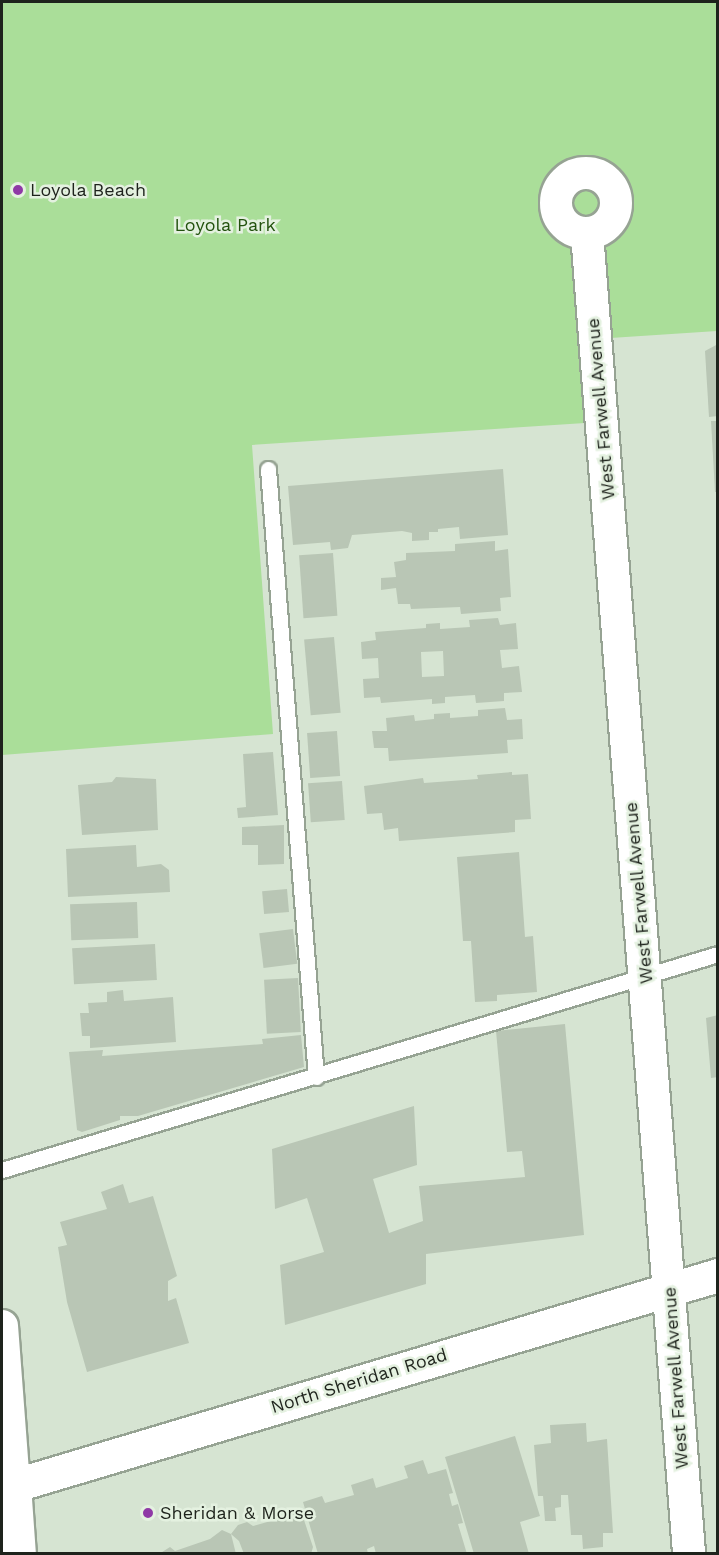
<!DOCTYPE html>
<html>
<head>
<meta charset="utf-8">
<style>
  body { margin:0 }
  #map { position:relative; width:719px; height:1555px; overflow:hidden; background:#d6e4d2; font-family:"Work Sans",sans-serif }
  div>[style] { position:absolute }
  .green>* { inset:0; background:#aade99 }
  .building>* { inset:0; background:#b9c6b5; transform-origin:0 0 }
  .roads { filter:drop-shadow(2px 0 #96a393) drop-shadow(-2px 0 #96a393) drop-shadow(0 2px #96a393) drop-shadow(0 -2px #96a393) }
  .service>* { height:15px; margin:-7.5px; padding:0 7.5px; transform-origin:7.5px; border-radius:7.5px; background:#fff }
  .minor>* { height:32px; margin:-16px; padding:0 16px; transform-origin:16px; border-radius:16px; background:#fff }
  .minor>.ring { margin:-16px; padding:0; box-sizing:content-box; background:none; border:32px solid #fff; border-radius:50% }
  .tertiary>* { height:33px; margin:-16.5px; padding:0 16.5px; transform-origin:16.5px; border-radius:16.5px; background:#fff }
  .secondary>* { height:33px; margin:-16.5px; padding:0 16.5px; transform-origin:16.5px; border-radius:16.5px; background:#fff }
  .dots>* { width:16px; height:16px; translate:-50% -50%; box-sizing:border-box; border:3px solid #e4f1e0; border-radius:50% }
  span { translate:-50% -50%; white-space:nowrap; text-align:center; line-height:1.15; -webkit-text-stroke:5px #e4f1e0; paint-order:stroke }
  .poi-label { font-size:18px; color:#1e231c }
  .left { translate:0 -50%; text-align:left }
  .park-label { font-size:18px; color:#22520d }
  .street-label { font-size:18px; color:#1e231c }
  .frame { position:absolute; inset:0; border:3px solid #1e231c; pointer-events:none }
</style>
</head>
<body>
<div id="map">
  <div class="green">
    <div style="clip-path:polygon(2px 2px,717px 2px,717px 331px,580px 340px,585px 423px,252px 445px,273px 734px,2px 755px)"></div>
  </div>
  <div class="building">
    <div style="clip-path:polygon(718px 344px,718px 416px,709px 417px,705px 351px)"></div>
    <div style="clip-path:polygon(711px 421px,718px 421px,718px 492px,715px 492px)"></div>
    <div style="clip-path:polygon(503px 469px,508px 535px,460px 539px,459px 527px,438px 529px,438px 532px,429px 532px,429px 540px,412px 541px,412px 533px,402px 531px,352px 535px,348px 548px,331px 550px,330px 542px,293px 545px,288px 486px)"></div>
    <div style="clip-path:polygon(495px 541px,495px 551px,508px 549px,511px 597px,500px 598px,501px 611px,461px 614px,460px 607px,411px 609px,410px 604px,398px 604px,396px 588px,381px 590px,381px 578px,396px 577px,394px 562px,406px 560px,406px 553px,455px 551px,455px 544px)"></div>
    <div style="left:333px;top:553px;width:63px;height:34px;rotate:86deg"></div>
    <div style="clip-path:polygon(evenodd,498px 618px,500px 625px,516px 623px,518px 649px,500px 650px,502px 668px,519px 666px,522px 692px,504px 693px,504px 701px,476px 703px,475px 695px,445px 697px,445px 703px,432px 704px,432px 699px,381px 703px,380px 697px,364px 698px,363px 679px,379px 678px,378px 658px,362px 659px,361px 642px,376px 640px,375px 632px,426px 628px,426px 624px,440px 623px,440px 629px,470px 627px,469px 620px,498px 618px,443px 651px,444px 676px,422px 677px,421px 652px,443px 651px)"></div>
    <div style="left:334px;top:637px;width:76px;height:30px;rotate:85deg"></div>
    <div style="clip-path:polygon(505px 708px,507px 720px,522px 719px,523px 739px,507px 740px,508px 753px,389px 761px,388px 748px,374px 748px,372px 731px,387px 731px,386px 718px,414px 715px,415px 721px,434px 719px,434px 714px,450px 713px,450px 718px,478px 716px,478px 710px)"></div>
    <div style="left:337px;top:731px;width:45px;height:30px;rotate:86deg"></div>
    <div style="clip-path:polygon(273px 752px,278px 815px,238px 818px,237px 808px,246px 807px,243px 754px)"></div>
    <div style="clip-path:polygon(512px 772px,512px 775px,528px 774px,531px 819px,515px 820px,515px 832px,399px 841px,398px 828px,384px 830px,382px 813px,367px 814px,364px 786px,423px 778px,424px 783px,478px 779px,477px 775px)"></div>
    <div style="clip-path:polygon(116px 777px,156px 779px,158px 830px,82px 835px,78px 785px,112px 782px)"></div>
    <div style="left:342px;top:781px;width:39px;height:34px;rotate:86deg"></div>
    <div style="clip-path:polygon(284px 825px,284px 864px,258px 865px,258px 845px,242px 845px,242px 827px)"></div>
    <div style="clip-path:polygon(136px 845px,137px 867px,161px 864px,169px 870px,170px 892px,68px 897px,66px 849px)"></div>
    <div style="clip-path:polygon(519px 852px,525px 937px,533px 936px,537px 992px,497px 995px,497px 1001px,475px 1002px,471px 941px,463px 941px,457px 857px)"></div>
    <div style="left:287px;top:889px;width:23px;height:25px;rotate:85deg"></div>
    <div style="left:137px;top:902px;width:36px;height:67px;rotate:88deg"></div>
    <div style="left:293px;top:929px;width:35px;height:34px;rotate:83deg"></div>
    <div style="left:155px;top:944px;width:36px;height:83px;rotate:87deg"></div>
    <div style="left:298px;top:978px;width:54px;height:34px;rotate:87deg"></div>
    <div style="clip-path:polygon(123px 990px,124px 1001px,173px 997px,176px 1042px,90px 1048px,90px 1036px,82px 1036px,80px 1013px,89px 1013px,88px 1003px,107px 1002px,107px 992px)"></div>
    <div style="clip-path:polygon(718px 1015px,718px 1077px,711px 1078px,706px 1018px)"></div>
    <div style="clip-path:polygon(565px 1024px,584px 1235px,426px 1254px,426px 1284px,285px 1325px,280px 1265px,324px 1252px,307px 1198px,275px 1209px,272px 1149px,414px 1106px,417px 1165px,373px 1179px,389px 1233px,423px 1221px,419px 1186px,525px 1177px,522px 1151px,507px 1152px,496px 1031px)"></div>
    <div style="clip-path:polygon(301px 1035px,304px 1067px,138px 1116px,120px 1116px,120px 1120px,82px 1132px,77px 1130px,69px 1052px,103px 1050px,102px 1056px,263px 1044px,262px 1039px)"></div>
    <div style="clip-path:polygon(123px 1184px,129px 1203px,153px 1196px,177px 1276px,168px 1281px,168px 1301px,176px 1298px,189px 1343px,87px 1372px,67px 1302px,58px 1247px,67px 1245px,60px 1222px,107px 1209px,101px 1192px)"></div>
    <div style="clip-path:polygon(586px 1423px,587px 1442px,607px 1439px,613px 1533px,603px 1533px,603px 1547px,583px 1549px,582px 1535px,571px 1535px,568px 1495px,561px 1495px,561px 1507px,555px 1508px,556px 1521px,545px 1521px,543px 1496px,538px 1496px,534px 1445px,551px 1443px,550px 1425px)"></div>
    <div style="clip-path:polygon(515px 1436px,540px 1516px,520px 1522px,529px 1554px,474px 1554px,445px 1457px)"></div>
    <div style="clip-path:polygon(423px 1460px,428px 1474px,446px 1469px,453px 1493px,449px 1494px,452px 1506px,458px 1504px,463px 1523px,458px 1524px,467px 1554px,376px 1554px,374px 1546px,367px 1549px,368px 1554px,318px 1554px,303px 1502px,322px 1496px,325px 1503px,354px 1495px,351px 1485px,373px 1478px,376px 1488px,408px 1478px,404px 1466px)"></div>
    <div style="clip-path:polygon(295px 1509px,301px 1511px,313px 1547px,311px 1554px,244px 1554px,239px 1541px,231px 1534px,238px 1525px,247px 1522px,253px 1526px,285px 1517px,287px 1511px)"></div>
    <div style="clip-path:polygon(222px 1530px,231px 1534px,236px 1554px,159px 1554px,170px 1547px,175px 1551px,210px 1539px)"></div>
  </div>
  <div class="roads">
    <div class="service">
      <div style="left:268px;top:469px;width:610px;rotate:85.49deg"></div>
      <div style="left:2px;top:1170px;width:748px;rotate:-16.79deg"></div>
    </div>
    <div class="minor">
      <div class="ring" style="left:556px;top:173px;width:28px;height:28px"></div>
      <div style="left:587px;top:233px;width:1325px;rotate:85.58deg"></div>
      <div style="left:2px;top:1326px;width:159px;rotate:85.7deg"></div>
    </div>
    <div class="tertiary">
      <div style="left:14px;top:1485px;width:69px;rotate:85.9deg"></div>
    </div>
    <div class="secondary">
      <div style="left:2px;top:1489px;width:747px;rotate:-16.64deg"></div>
    </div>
  </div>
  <div class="dots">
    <div style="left:18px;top:190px;background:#8f39a6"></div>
    <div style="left:148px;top:1513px;background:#8f39a6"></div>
  </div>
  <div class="poi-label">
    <span class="left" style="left:30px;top:190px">Loyola Beach</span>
    <span class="left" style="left:160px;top:1513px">Sheridan &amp; Morse</span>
  </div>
  <div class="park-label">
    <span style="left:225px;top:225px">Loyola Park</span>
  </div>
  <div class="street-label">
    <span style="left:601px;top:409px;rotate:-95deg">West Farwell Avenue</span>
    <span style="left:639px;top:893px;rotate:-95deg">West Farwell Avenue</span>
    <span style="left:676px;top:1378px;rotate:-94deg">West Farwell Avenue</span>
    <span style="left:359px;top:1381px;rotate:-17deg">North Sheridan Road</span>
  </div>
  <div class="frame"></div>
</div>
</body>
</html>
